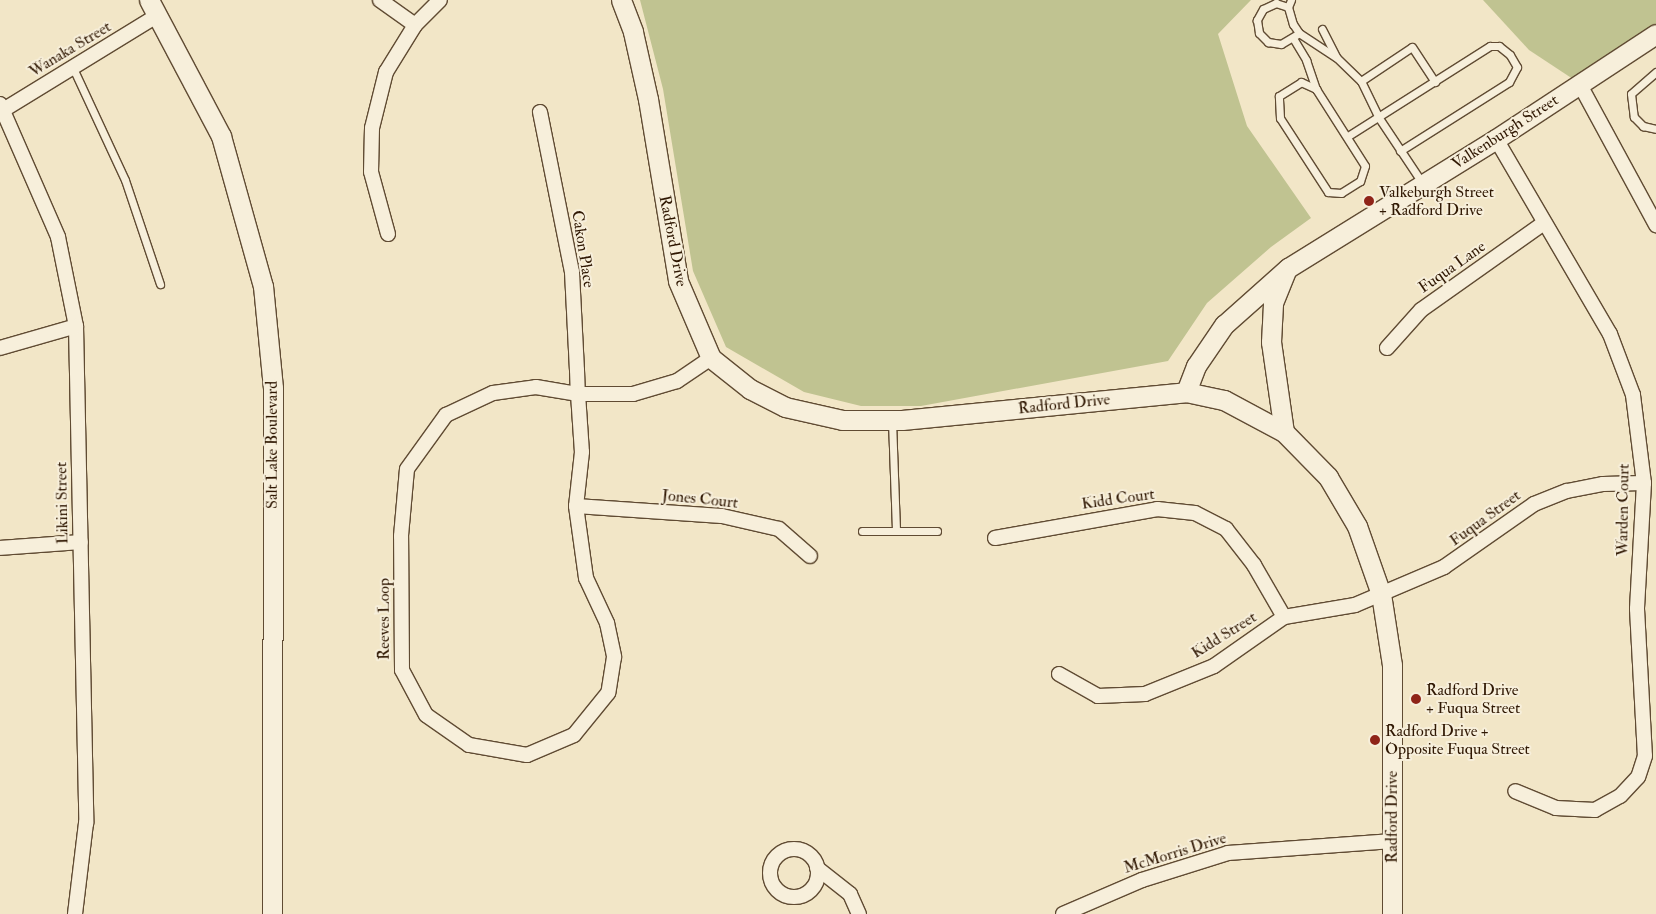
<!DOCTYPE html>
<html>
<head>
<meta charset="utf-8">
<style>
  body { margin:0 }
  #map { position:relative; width:1656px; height:914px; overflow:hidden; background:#f2e6c7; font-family:"IM FELL Double Pica",serif }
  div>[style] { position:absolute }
  .green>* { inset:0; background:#c0c391 }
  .roads { filter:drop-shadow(1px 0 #604b33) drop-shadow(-1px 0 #604b33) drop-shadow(0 1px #604b33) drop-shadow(0 -1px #604b33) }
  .lane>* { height:7px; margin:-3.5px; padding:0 3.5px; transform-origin:3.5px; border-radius:3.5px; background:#f7efdb }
  .street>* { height:14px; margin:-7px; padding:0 7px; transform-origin:7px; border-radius:7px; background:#f7efdb }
  .street>.ring { margin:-7px; padding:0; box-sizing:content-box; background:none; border:14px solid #f7efdb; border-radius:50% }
  .secondary>* { height:19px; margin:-9.5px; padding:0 9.5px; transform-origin:9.5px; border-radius:9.5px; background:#f7efdb }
  .dots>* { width:14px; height:14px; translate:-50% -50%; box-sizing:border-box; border:2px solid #f7efdb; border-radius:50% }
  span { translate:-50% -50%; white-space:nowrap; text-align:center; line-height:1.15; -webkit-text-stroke:4px #f7efdb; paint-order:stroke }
  .street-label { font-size:16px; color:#2f1702 }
  .poi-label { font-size:16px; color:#2f1702 }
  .left { translate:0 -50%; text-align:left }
</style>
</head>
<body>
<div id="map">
  <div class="green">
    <div style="clip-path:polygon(640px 0,1251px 0,1218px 34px,1247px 126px,1311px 218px,1271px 247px,1207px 303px,1168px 361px,921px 406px,861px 406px,804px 392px,726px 347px,693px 271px,663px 89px)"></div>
    <div style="clip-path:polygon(1483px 0,1656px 0,1656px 34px,1579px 83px,1529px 50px)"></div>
  </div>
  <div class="roads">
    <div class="lane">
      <div style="left:1291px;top:0;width:8px;rotate:113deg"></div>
      <div style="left:1288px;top:7px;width:18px;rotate:74deg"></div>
      <div style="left:1293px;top:24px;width:11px;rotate:56deg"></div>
      <div style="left:1299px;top:33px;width:45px;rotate:33.3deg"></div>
      <div style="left:1337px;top:58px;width:33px;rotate:44deg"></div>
      <div style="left:1361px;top:81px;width:41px;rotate:64.1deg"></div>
      <div style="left:1379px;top:118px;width:79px;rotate:56.3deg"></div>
      <div style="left:1288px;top:7px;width:13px;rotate:-162deg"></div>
      <div style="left:1276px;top:3px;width:14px;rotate:155deg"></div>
      <div style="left:1263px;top:9px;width:13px;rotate:119deg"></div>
      <div style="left:1257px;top:20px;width:13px;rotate:81deg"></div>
      <div style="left:1259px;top:33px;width:13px;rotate:45deg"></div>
      <div style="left:1268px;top:42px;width:13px;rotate:9deg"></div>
      <div style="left:1281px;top:44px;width:21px;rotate:-31deg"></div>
      <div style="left:1322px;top:29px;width:31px;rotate:63deg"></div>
      <div style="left:1293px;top:38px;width:26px;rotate:59deg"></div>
      <div style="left:1306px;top:60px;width:31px;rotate:71deg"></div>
      <div style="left:73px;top:68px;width:123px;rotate:65.1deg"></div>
      <div style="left:125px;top:180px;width:110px;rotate:71.4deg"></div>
      <div style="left:1656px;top:72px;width:33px;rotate:139deg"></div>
      <div style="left:1631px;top:94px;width:23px;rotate:83deg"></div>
      <div style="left:1634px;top:117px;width:13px;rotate:45deg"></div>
      <div style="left:1643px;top:126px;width:13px;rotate:13deg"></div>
      <div style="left:1361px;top:81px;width:61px;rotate:-33.7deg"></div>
      <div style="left:1412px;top:47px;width:42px;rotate:56.7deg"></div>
      <div style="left:1301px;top:82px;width:17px;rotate:25deg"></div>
      <div style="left:1316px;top:89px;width:91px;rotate:57.5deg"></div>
      <div style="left:1365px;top:166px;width:16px;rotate:108deg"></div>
      <div style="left:1360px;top:181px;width:22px;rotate:148deg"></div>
      <div style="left:1341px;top:193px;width:13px;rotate:-176deg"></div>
      <div style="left:1328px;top:192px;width:88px;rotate:-123deg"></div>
      <div style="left:1280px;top:118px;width:22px;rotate:-93deg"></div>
      <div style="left:1279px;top:96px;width:26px;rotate:-32deg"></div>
      <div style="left:1348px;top:136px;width:168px;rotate:-32.4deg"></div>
      <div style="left:1490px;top:46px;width:9px"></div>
      <div style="left:1499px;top:46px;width:14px;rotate:39deg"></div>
      <div style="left:1510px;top:55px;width:14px;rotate:60deg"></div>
      <div style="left:1517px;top:67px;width:17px;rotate:118deg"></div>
      <div style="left:1509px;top:82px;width:129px;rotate:147.7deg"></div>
      <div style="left:892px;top:421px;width:110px;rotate:87.9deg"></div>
      <div style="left:896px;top:531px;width:41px"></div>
      <div style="left:862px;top:531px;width:34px"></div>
    </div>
    <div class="street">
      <div style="left:380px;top:0;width:43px;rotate:35.5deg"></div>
      <div style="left:1579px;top:83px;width:162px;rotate:61.5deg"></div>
      <div style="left:0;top:104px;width:145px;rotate:66.4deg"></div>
      <div style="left:58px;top:237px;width:91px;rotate:78.6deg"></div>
      <div style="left:76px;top:326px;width:497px;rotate:88.8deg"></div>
      <div style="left:86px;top:823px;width:92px;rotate:96.9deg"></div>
      <div style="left:0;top:112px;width:185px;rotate:-31.5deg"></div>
      <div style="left:540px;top:112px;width:163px;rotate:78.7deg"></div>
      <div style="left:572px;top:272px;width:98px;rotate:87.1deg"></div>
      <div style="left:577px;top:370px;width:24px;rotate:88deg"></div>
      <div style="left:578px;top:394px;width:58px;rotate:86.1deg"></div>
      <div style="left:582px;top:452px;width:54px;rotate:96.3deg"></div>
      <div style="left:576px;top:506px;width:73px;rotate:82.1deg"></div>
      <div style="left:586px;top:578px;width:50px;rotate:65deg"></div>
      <div style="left:607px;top:623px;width:35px;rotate:78deg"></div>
      <div style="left:614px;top:657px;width:36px;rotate:99deg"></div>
      <div style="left:608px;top:693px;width:54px;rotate:129deg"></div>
      <div style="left:574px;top:735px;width:51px;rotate:156.9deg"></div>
      <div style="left:527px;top:755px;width:59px;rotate:-170.2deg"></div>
      <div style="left:469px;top:745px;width:52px;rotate:-145.1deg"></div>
      <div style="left:426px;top:715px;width:51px;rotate:-118.1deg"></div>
      <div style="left:402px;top:670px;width:134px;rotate:-90.4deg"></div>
      <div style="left:401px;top:536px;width:67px;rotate:-84.9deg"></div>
      <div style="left:407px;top:469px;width:67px;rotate:-54.2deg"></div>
      <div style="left:446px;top:415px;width:52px;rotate:-25.1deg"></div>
      <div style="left:493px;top:393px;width:43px;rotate:-7.9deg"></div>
      <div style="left:536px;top:387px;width:43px;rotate:9.5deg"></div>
      <div style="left:578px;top:394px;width:55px"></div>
      <div style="left:633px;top:394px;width:46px;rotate:-16.5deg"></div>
      <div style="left:677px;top:381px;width:41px;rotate:-34.1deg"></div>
      <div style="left:1496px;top:139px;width:226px;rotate:59.7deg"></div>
      <div style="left:1610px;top:334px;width:65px;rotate:69.3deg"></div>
      <div style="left:1633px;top:395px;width:89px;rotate:82.9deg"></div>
      <div style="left:1644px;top:483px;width:126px;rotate:93.2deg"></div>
      <div style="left:1637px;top:609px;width:147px;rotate:86.9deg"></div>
      <div style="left:1645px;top:756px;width:22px;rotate:108deg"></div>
      <div style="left:1638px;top:777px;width:26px;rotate:133deg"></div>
      <div style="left:1620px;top:796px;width:29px;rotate:151deg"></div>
      <div style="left:1595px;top:810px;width:39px;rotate:-177deg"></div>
      <div style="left:1556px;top:808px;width:44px;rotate:-157.5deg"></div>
      <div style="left:388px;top:234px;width:64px;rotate:-105.3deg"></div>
      <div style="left:371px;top:172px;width:44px;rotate:-88.7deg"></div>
      <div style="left:372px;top:128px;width:58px;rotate:-76deg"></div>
      <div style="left:386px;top:72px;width:55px;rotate:-58.3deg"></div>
      <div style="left:415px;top:25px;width:35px;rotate:-45deg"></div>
      <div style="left:0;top:348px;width:79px;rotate:-16.1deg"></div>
      <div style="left:1387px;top:348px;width:51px;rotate:-48.2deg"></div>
      <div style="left:1421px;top:310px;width:151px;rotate:-35.3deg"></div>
      <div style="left:576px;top:506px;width:146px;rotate:3.9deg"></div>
      <div style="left:722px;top:516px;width:58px;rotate:12.8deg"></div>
      <div style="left:779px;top:529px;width:41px;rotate:41.1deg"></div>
      <div style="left:995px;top:538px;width:165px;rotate:-10.1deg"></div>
      <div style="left:1157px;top:509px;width:38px;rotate:6deg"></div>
      <div style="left:1195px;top:513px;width:35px;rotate:27deg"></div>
      <div style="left:1226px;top:529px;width:46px;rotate:52.1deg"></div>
      <div style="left:1254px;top:565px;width:60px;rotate:60deg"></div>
      <div style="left:0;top:548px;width:81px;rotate:-4.2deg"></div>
      <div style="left:1059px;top:674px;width:45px;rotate:29.4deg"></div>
      <div style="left:1098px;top:696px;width:47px;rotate:-2.4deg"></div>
      <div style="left:1145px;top:694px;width:74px;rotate:-22.1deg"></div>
      <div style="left:1214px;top:666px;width:85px;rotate:-35deg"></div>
      <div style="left:1284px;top:617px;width:72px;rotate:-9.6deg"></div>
      <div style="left:1355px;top:605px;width:97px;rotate:-23.1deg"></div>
      <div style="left:1444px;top:567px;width:110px;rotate:-35deg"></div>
      <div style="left:1534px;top:504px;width:35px;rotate:-22deg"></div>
      <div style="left:1567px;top:491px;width:37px;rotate:-11deg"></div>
      <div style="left:1603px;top:484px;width:41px;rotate:-1.4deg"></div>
      <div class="ring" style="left:770px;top:849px;width:34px;height:34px"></div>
      <div style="left:817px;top:868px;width:42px;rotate:38.2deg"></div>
      <div style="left:850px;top:894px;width:22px;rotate:66deg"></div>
      <div style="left:1063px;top:914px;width:86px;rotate:-23.3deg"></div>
      <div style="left:1142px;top:880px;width:90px;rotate:-17.4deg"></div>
      <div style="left:1228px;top:853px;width:165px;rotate:-4.2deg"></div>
    </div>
    <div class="secondary">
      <div style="left:149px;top:0;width:154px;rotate:62.1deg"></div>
      <div style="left:221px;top:136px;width:156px;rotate:74.4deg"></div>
      <div style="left:263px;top:286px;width:102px;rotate:84.4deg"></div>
      <div style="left:273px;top:388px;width:526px;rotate:90.11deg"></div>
      <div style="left:621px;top:0;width:34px;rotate:69deg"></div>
      <div style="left:633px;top:32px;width:69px;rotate:77.4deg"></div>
      <div style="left:648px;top:99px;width:184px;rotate:80.6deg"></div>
      <div style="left:678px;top:281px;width:84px;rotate:66.8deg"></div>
      <div style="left:711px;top:358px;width:50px;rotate:38.5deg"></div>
      <div style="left:750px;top:389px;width:39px;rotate:27deg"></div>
      <div style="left:785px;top:407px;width:58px;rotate:12.8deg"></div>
      <div style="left:842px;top:420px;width:60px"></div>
      <div style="left:902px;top:420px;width:285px;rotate:-5.6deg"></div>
      <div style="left:1186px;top:392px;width:39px;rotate:12deg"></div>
      <div style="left:1224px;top:400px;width:68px;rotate:28.1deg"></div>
      <div style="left:1284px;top:432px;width:63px;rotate:45.6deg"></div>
      <div style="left:1328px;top:477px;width:57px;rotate:59.4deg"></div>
      <div style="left:1357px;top:526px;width:72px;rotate:70.6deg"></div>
      <div style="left:1381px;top:594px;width:72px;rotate:81.2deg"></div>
      <div style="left:1392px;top:665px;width:249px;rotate:90deg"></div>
      <div style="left:1186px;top:392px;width:28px;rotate:-69deg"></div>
      <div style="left:1196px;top:366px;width:50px;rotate:-55.7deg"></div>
      <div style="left:1224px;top:325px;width:86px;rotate:-41.7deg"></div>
      <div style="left:1288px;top:268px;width:245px;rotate:-31.8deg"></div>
      <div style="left:1496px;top:139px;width:191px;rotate:-33.3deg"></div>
      <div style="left:1284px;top:432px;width:91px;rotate:-98.2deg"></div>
      <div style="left:1271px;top:342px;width:39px;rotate:-87deg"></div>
      <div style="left:1273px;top:303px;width:35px;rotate:-68deg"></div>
    </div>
  </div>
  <div class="dots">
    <div style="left:1369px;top:201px;background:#8f2418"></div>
    <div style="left:1416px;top:699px;background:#8f2418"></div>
    <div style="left:1375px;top:740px;background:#8f2418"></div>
  </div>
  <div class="street-label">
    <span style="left:70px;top:49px;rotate:-31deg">Wanaka Street</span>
    <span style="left:1505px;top:132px;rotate:-33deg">Valkenburgh Street</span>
    <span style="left:673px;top:241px;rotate:79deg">Radford Drive</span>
    <span style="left:583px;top:249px;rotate:81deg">Cakon Place</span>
    <span style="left:1452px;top:267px;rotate:-35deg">Fuqua Lane</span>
    <span style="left:1064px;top:404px;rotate:-6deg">Radford Drive</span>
    <span style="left:272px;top:445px;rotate:-90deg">Salt Lake Boulevard</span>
    <span style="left:700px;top:499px;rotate:6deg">Jones Court</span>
    <span style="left:1118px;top:499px;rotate:-8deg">Kidd Court</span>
    <span style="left:62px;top:503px;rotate:-91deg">Likini Street</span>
    <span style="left:1623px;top:510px;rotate:-89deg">Warden Court</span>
    <span style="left:1485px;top:518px;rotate:-36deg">Fuqua Street</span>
    <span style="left:384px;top:619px;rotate:-90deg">Reeves Loop</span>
    <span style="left:1224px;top:635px;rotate:-32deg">Kidd Street</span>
    <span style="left:1392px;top:817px;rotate:-90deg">Radford Drive</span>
    <span style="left:1175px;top:853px;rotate:-17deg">McMorris Drive</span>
  </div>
  <div class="poi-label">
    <span class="left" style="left:1379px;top:201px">Valkeburgh Street<br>+ Radford Drive</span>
    <span class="left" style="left:1426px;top:699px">Radford Drive<br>+ Fuqua Street</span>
    <span class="left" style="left:1385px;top:740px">Radford Drive +<br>Opposite Fuqua Street</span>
  </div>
</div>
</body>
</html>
